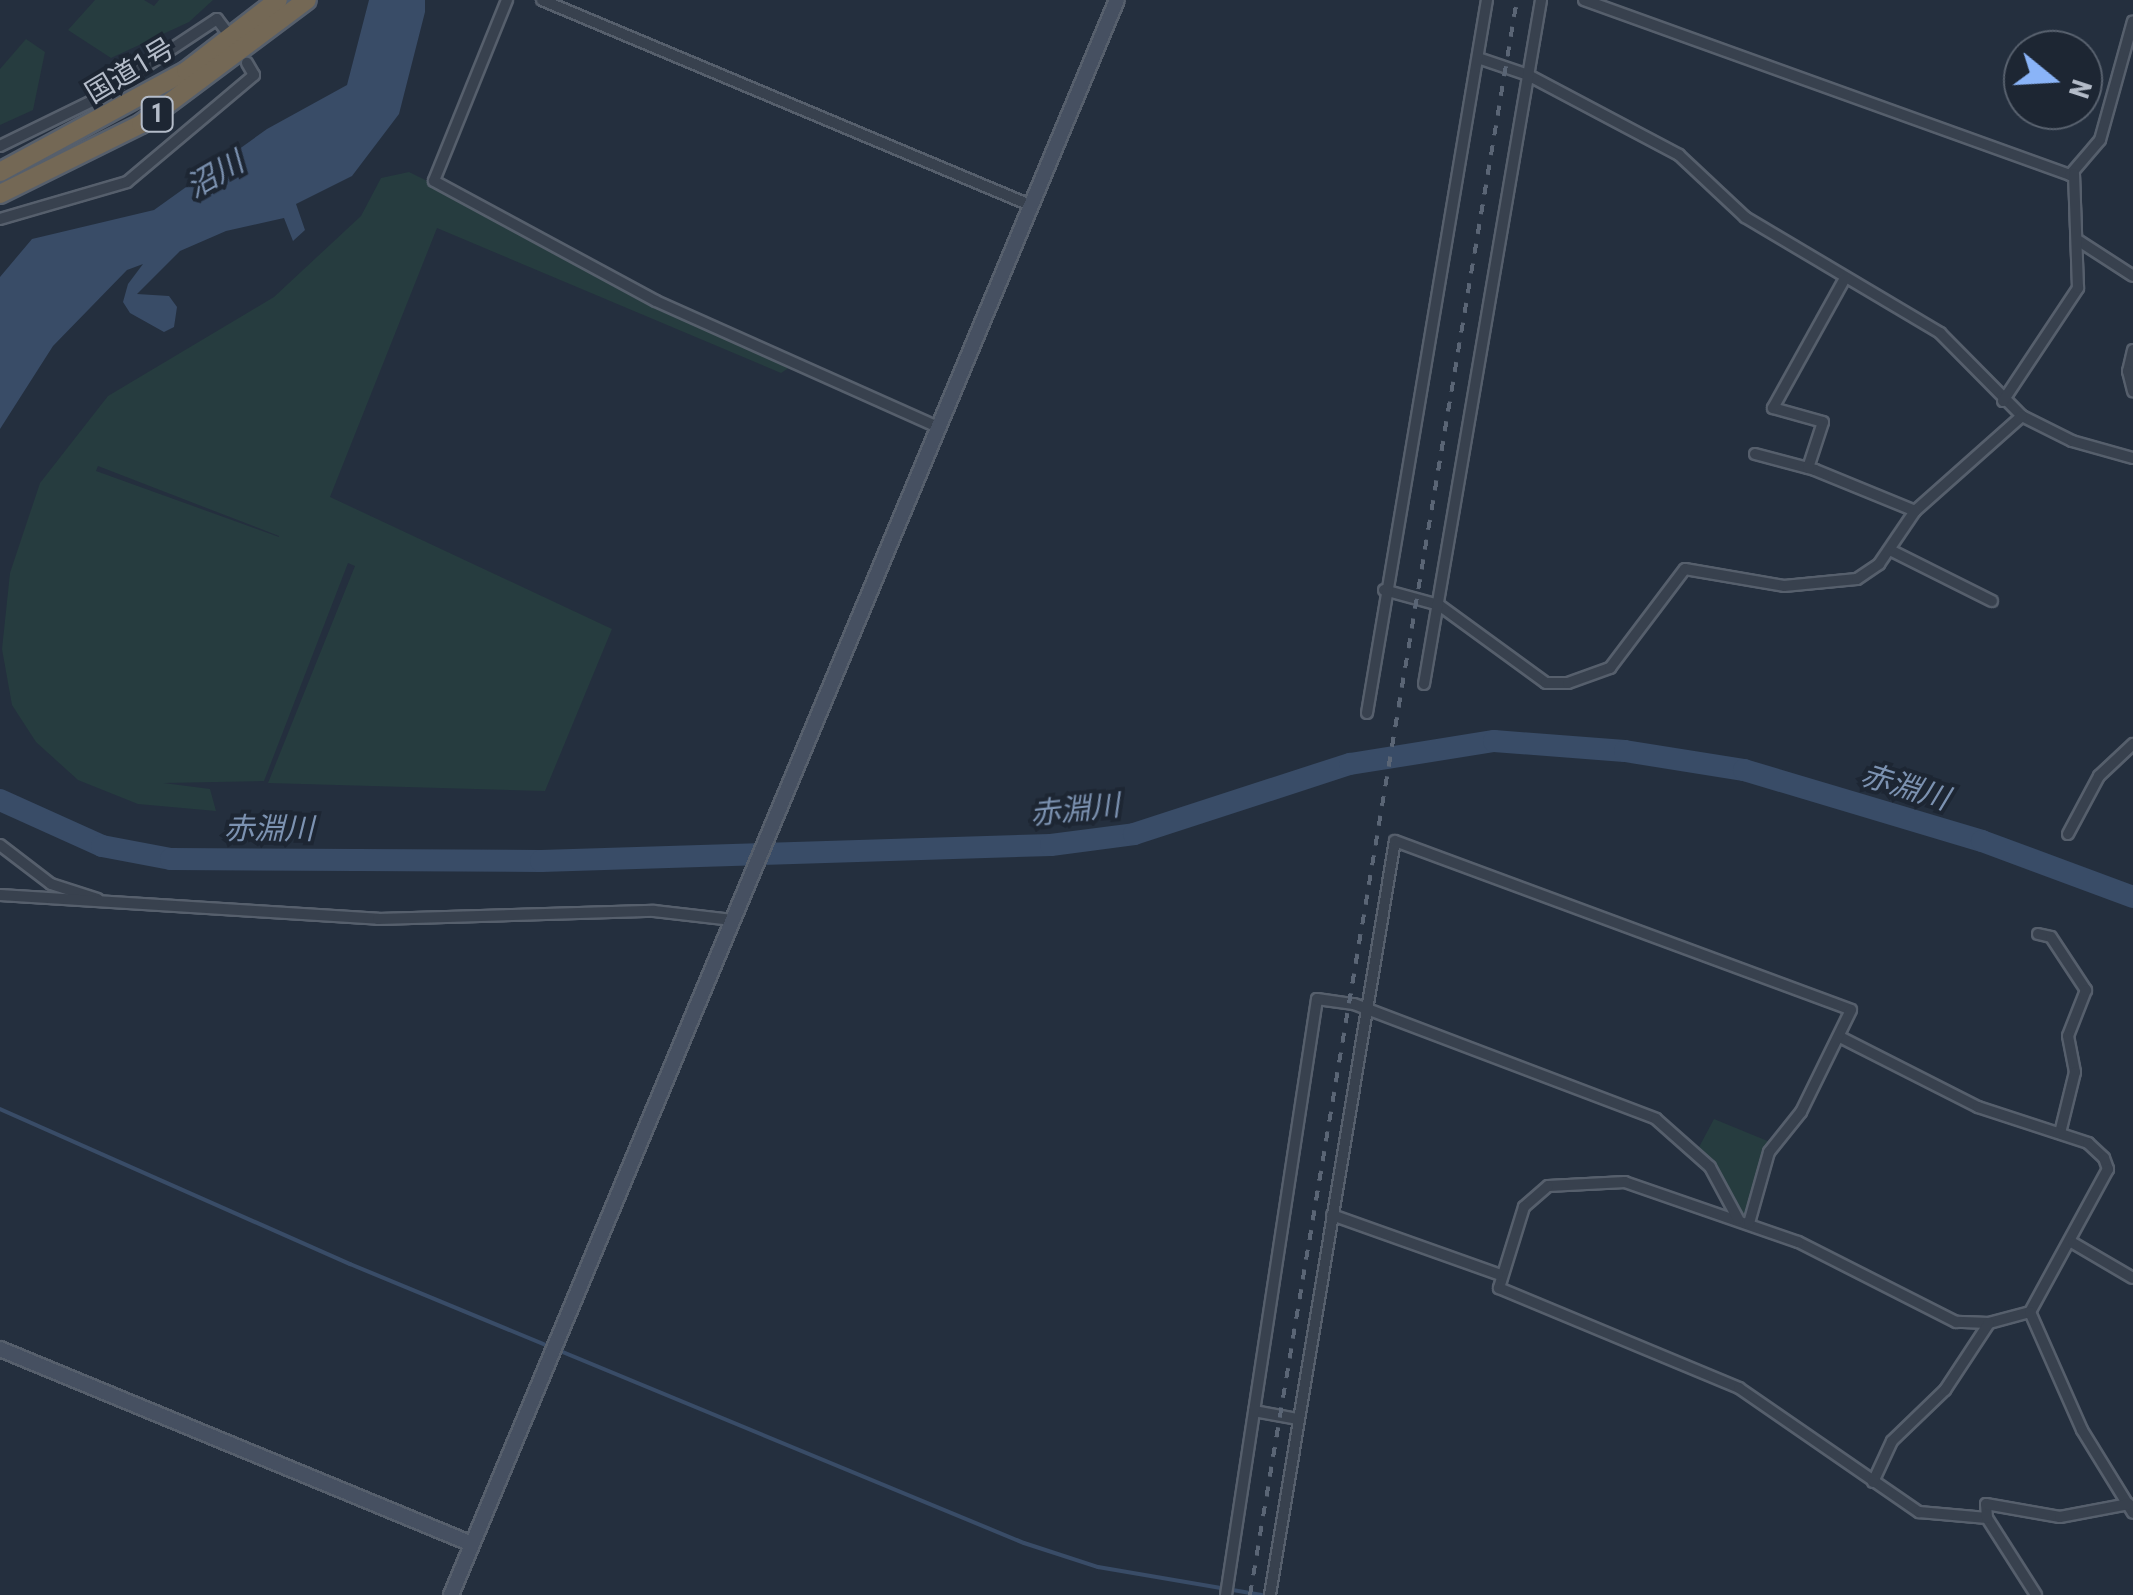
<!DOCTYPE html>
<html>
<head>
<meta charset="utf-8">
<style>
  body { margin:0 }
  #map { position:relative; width:2133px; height:1595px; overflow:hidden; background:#242f3e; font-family:"Roboto Condensed","Noto Sans JP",sans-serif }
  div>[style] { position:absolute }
  .green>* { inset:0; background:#263c3f }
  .water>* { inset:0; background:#394c67 }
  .stream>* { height:4px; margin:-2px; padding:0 2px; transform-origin:2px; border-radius:2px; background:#394c67 }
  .river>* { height:22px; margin:-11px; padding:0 11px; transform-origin:11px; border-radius:11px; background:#394c67 }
  .roads { filter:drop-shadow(2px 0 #565f6c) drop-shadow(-2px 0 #565f6c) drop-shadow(0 2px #565f6c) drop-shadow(0 -2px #565f6c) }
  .street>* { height:10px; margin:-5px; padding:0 5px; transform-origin:5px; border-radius:5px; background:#38414e }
  .secondary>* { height:14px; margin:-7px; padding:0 7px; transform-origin:7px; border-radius:7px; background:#465061 }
  .highway>* { height:18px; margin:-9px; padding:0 9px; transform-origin:9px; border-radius:9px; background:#746855 }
  .rail>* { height:4px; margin-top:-2px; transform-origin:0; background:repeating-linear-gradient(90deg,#5a6575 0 10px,transparent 0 20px) }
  span { translate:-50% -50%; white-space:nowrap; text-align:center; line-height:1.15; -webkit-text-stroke:8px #1d2633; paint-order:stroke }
  .shield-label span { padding:2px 8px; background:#1d2633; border:2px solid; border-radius:8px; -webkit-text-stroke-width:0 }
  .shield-label { font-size:25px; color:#b4bcc9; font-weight:700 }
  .street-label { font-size:28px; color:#b4bcc9 }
  .water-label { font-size:30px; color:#7c92b1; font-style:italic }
  .north { position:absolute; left:2003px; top:30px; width:100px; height:100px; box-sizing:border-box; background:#1d2633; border:2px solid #59626f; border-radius:50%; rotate:108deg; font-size:28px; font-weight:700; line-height:40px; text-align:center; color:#b4bcc9 }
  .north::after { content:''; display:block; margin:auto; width:35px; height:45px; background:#8ab4f8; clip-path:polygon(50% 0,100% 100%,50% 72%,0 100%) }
</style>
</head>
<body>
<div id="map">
  <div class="green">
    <div style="clip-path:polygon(95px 0,144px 0,154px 6px,159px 0,213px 0,189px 22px,111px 58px,68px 30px)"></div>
    <div style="clip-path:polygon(26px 39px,45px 52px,33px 110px,0 125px,0 69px)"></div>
    <div style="clip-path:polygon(evenodd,409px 172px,796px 363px,781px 373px,437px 228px,330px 497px,612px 629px,545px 791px,268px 783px,355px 566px,348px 563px,264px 781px,163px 783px,210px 789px,216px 811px,138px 804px,78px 780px,36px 742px,12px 705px,2px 649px,10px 573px,40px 483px,108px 396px,274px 297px,361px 216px,381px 178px,409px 172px,98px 466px,279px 536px,279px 537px,96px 471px,98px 466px)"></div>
    <div style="clip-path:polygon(1714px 1119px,1770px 1142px,1749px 1223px,1738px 1218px,1698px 1149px)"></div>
  </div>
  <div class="water">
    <div style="clip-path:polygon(369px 0,425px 0,425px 12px,399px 114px,352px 176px,296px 204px,305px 230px,293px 241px,284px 218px,226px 231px,180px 251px,137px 294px,169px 296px,177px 307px,174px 327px,164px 332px,130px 313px,123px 302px,128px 284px,143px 264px,127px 270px,53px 346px,0 429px,0 277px,32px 239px,154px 210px,267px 129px,347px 85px)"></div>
  </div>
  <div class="stream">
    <div style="left:0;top:1109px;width:383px;rotate:23.9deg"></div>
    <div style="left:350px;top:1264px;width:729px;rotate:22.49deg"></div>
    <div style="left:1024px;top:1543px;width:78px;rotate:18deg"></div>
    <div style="left:1098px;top:1567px;width:166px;rotate:9.7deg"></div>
  </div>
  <div class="river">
    <div style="left:0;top:800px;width:112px;rotate:24.3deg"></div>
    <div style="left:102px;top:846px;width:70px;rotate:10.7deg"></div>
    <div style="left:171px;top:859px;width:370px;rotate:0.3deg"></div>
    <div style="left:541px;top:861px;width:510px;rotate:-1.8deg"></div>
    <div style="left:1051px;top:845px;width:84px;rotate:-7.5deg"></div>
    <div style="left:1134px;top:834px;width:227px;rotate:-18deg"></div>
    <div style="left:1350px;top:764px;width:146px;rotate:-9.1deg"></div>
    <div style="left:1494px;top:741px;width:131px;rotate:4.4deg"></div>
    <div style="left:1625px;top:751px;width:121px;rotate:9.1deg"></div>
    <div style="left:1744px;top:770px;width:248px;rotate:16.6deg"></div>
    <div style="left:1982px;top:841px;width:161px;rotate:20.3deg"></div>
  </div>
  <div class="roads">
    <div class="street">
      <div style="left:507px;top:0;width:195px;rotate:112deg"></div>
      <div style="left:434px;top:181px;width:252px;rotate:28.4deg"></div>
      <div style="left:656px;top:301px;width:307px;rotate:24.1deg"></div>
      <div style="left:542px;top:0;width:529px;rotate:22.79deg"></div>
      <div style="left:1584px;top:0;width:517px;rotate:19.8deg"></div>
      <div style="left:2070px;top:175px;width:46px;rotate:-49.4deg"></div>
      <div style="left:2100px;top:140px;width:123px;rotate:-74.5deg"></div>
      <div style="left:1478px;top:58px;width:53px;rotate:18.8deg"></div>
      <div style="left:1528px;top:75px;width:171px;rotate:27.9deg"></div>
      <div style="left:1679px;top:155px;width:91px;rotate:43.2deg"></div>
      <div style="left:1745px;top:217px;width:227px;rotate:30.7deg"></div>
      <div style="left:1940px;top:333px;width:117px;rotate:45.3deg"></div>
      <div style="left:2022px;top:416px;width:56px;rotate:26.6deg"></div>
      <div style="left:2072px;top:441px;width:63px;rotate:15.6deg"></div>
      <div style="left:0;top:146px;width:107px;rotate:-26.1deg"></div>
      <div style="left:96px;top:99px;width:145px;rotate:-33.5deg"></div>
      <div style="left:217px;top:19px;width:15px;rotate:53deg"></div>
      <div style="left:0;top:219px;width:132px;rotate:-16.2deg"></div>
      <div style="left:127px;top:182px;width:166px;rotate:-40.1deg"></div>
      <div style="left:254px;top:75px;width:14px;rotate:-120deg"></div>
      <div style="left:2079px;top:241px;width:64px;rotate:32.9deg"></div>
      <div style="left:2133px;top:350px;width:22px;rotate:103deg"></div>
      <div style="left:2128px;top:371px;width:21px;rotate:76deg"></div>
      <div style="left:2003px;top:401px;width:136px;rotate:-56.4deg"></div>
      <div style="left:2078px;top:288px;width:114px;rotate:-92deg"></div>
      <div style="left:1755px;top:454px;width:62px;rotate:14.9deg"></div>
      <div style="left:1815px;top:470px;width:108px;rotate:22.3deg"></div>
      <div style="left:1915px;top:511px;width:143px;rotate:-41.6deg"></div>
      <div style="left:1808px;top:468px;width:48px;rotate:-71.9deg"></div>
      <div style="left:1823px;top:422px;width:52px;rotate:-164.4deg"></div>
      <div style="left:1773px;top:408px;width:149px;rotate:-61deg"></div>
      <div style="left:1890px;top:550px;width:114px;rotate:26.6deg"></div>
      <div style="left:1384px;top:590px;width:57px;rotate:15.3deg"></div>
      <div style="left:1439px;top:605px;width:132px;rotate:36.1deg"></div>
      <div style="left:1546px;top:683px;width:22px"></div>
      <div style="left:1568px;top:683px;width:45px;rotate:-19.7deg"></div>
      <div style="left:1610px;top:668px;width:124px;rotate:-52.9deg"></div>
      <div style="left:1685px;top:569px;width:100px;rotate:9.7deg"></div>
      <div style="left:1784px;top:586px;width:73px;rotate:-5.5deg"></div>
      <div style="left:1857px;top:579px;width:27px;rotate:-34deg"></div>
      <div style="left:1879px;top:564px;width:64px;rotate:-55.8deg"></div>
      <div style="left:1424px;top:684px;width:694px;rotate:-80.29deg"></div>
      <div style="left:1367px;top:713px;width:723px;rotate:-80.45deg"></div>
      <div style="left:2068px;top:834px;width:66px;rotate:-61.9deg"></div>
      <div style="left:2099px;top:776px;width:47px;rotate:-43.3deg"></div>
      <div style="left:0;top:845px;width:64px;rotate:37.4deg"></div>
      <div style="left:51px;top:884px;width:49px;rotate:17.7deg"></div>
      <div style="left:0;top:895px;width:379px;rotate:3.6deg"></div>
      <div style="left:378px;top:919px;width:276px;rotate:-1.7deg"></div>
      <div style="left:654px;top:911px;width:79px;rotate:6.6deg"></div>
      <div style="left:2038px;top:934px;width:13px;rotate:13deg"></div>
      <div style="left:2051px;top:937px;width:64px;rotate:56.6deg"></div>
      <div style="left:2086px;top:990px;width:49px;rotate:111.4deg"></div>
      <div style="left:2068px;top:1036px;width:37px;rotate:79deg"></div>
      <div style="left:2075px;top:1072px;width:63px;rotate:103.8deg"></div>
      <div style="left:1840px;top:1037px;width:155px;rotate:26.9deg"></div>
      <div style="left:1978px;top:1107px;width:116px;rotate:18.1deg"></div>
      <div style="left:2088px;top:1143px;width:22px;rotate:43deg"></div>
      <div style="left:2104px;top:1158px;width:12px;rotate:70deg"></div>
      <div style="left:2108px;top:1169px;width:163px;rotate:118.6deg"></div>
      <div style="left:2030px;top:1312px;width:42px;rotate:165deg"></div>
      <div style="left:1989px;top:1323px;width:33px;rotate:-178deg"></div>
      <div style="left:1956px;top:1322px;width:177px;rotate:-153.1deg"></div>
      <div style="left:1798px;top:1242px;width:183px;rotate:-160.9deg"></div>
      <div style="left:1625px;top:1182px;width:77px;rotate:177deg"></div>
      <div style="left:1548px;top:1186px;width:32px;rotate:139deg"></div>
      <div style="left:1524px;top:1207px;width:85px;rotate:107.2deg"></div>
      <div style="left:1499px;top:1288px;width:260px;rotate:22.6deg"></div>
      <div style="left:1739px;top:1388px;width:219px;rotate:34.6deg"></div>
      <div style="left:1919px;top:1512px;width:68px;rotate:5deg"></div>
      <div style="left:1987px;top:1518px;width:91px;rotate:57.5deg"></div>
      <div style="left:1332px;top:1215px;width:176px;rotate:19.6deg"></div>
      <div style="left:2073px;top:1243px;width:69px;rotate:30.3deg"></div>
      <div style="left:2030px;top:1312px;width:129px;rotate:66.2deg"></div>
      <div style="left:2082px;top:1430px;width:97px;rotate:58.4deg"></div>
      <div style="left:1254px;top:1411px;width:45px;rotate:10.3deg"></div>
      <div style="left:1873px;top:1482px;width:45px;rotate:-65.1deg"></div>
      <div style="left:1892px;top:1441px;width:74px;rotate:-43.9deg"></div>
      <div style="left:1945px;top:1390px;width:80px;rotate:-56.7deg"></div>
      <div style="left:1987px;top:1518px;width:14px;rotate:-94deg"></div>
      <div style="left:1986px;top:1504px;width:75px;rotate:10deg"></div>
      <div style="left:2060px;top:1517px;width:70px;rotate:-10.7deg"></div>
      <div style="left:1226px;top:1595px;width:603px;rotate:-81.32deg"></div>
      <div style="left:1317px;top:999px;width:37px;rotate:8deg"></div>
      <div style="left:1354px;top:1004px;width:323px;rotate:20.8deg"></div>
      <div style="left:1656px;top:1119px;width:72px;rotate:41.6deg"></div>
      <div style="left:1710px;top:1167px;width:59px;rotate:61.7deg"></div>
      <div style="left:1270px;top:1595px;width:764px;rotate:-80.59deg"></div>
      <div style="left:1395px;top:841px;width:486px;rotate:20.3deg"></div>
      <div style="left:1851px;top:1010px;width:114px;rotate:116.1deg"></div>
      <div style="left:1801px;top:1112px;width:51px;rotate:128.7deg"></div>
      <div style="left:1769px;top:1152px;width:74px;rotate:105.7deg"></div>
    </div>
    <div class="secondary">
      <div style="left:0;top:1349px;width:511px;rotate:22.45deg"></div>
      <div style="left:451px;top:1595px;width:1728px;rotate:-67.34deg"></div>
    </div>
    <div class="highway">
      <div style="left:0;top:172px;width:212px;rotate:-28.5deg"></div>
      <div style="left:186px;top:71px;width:116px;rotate:-37.7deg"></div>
      <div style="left:0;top:194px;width:157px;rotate:-26.4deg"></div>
      <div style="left:141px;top:124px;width:207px;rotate:-36.8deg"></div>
    </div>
  </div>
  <div class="rail">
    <div style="left:1250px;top:1595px;width:1617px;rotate:-80.5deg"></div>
  </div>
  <div class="shield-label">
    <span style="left:157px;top:114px">1</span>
  </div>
  <div class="street-label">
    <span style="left:130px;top:71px;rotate:-31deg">国道1号</span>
  </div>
  <div class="water-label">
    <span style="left:215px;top:175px;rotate:-30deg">沼川</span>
    <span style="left:1905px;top:787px;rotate:17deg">赤淵川</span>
    <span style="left:1075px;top:810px;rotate:-6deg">赤淵川</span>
    <span style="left:269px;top:829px">赤淵川</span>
  </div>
  <div class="north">N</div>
</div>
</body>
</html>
